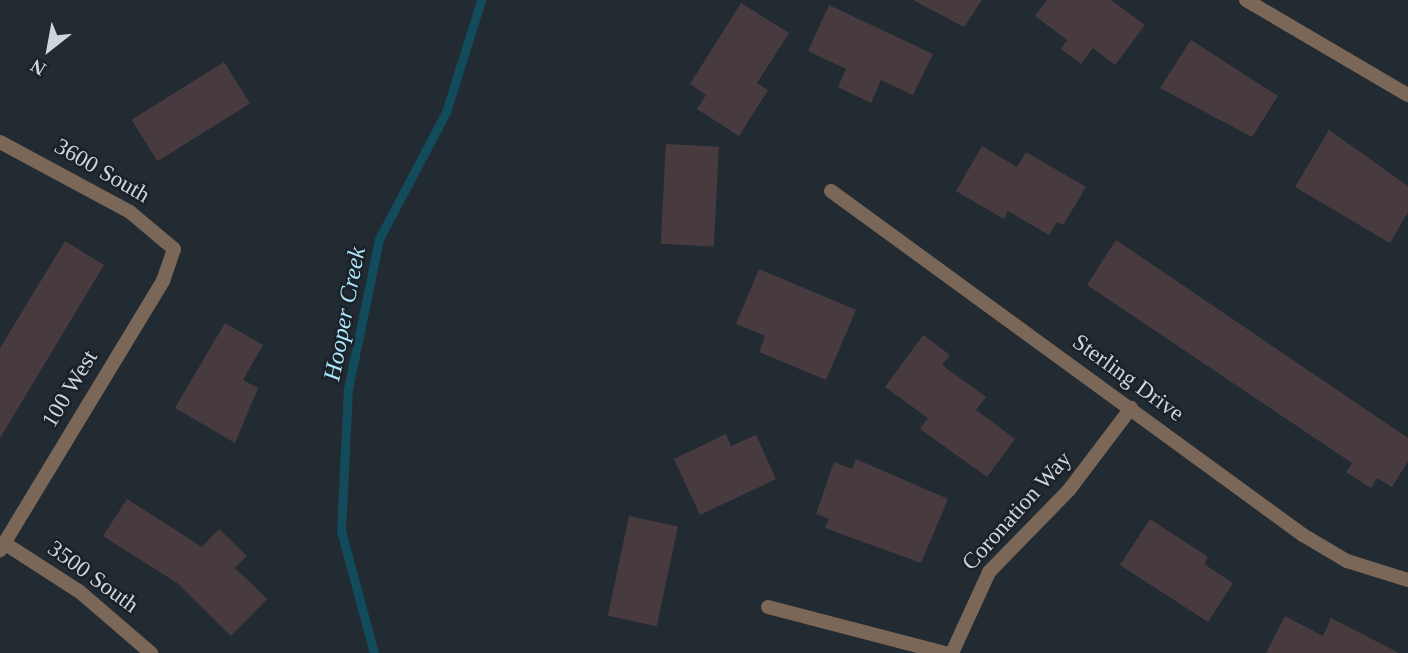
<!DOCTYPE html>
<html>
<head>
<meta charset="utf-8">
<style>
  body { margin:0 }
  #map { position:relative; width:1408px; height:653px; overflow:hidden; background:#232b32; font-family:Georgia,serif }
  div>[style] { position:absolute }
  .stream>* { height:9px; margin:-4.5px; padding:0 4.5px; transform-origin:4.5px; border-radius:4.5px; background:#124b5b }
  .building>* { inset:0; background:#473b40; transform-origin:0 0 }
  .street>* { height:14px; margin:-7px; padding:0 7px; transform-origin:7px; border-radius:7px; background:#7b6757 }
  span { translate:-50% -50%; white-space:nowrap; text-align:center; line-height:1.15; -webkit-text-stroke:5px #1a2128; paint-order:stroke }
  .street-label { font-size:23px; color:#d0d5da }
  .water-label { font-size:24px; color:#ace6f9; font-style:italic }
  .north { position:absolute; left:14px; top:14px; width:70px; height:70px; -webkit-text-stroke:5px #1a2128; paint-order:stroke; rotate:211deg; font-size:19px; font-weight:700; line-height:28px; text-align:center; color:#d0d5da }
  .north::after { content:''; display:block; margin:auto; width:24px; height:32px; background:#d0d5da; clip-path:polygon(50% 0,100% 100%,50% 72%,0 100%) }
</style>
</head>
<body>
<div id="map">
  <div class="stream">
    <div style="left:374px;top:653px;width:126px;rotate:-105.1deg"></div>
    <div style="left:341px;top:531px;width:142px;rotate:-87.2deg"></div>
    <div style="left:348px;top:389px;width:153px;rotate:-78.3deg"></div>
    <div style="left:379px;top:239px;width:144px;rotate:-62.2deg"></div>
    <div style="left:446px;top:112px;width:117px;rotate:-72.6deg"></div>
  </div>
  <div class="building">
    <div style="clip-path:polygon(913px 0,982px 0,964px 27px)"></div>
    <div style="clip-path:polygon(1047px 0,1111px 0,1145px 25px,1115px 65px,1093px 48px,1081px 64px,1061px 49px,1067px 40px,1035px 16px)"></div>
    <div style="clip-path:polygon(741px 3px,789px 33px,757px 83px,768px 90px,739px 136px,697px 109px,706px 95px,690px 84px)"></div>
    <div style="clip-path:polygon(829px 5px,933px 54px,913px 95px,881px 80px,871px 103px,838px 87px,846px 69px,808px 51px)"></div>
    <div style="clip-path:polygon(1191px 40px,1278px 96px,1252px 137px,1160px 88px)"></div>
    <div style="left:224px;top:62px;width:49px;height:109px;rotate:58deg"></div>
    <div style="clip-path:polygon(1329px 130px,1408px 186px,1408px 212px,1390px 243px,1295px 187px)"></div>
    <div style="left:666px;top:144px;width:53px;height:100px;rotate:3deg"></div>
    <div style="clip-path:polygon(982px 146px,1017px 167px,1026px 152px,1086px 187px,1063px 225px,1057px 222px,1049px 235px,1008px 211px,1004px 219px,956px 191px)"></div>
    <div style="clip-path:polygon(1116px 240px,1408px 438px,1408px 461px,1392px 487px,1377px 478px,1371px 488px,1346px 472px,1352px 463px,1087px 285px)"></div>
    <div style="clip-path:polygon(65px 241px,104px 265px,0 438px,0 348px)"></div>
    <div style="clip-path:polygon(759px 269px,856px 310px,826px 380px,759px 352px,765px 336px,736px 324px)"></div>
    <div style="clip-path:polygon(225px 323px,263px 345px,243px 380px,258px 388px,235px 443px,175px 408px)"></div>
    <div style="clip-path:polygon(923px 335px,950px 355px,942px 365px,986px 397px,976px 410px,1015px 439px,987px 477px,920px 429px,928px 418px,885px 387px)"></div>
    <div style="clip-path:polygon(726px 434px,731px 446px,756px 435px,776px 479px,700px 515px,674px 459px)"></div>
    <div style="clip-path:polygon(856px 459px,948px 499px,921px 563px,825px 528px,829px 519px,816px 514px,834px 462px,852px 469px)"></div>
    <div style="clip-path:polygon(127px 499px,202px 547px,219px 529px,247px 556px,235px 568px,267px 599px,231px 636px,177px 583px,103px 536px)"></div>
    <div style="left:629px;top:516px;width:50px;height:102px;rotate:12deg"></div>
    <div style="clip-path:polygon(1150px 519px,1208px 557px,1204px 564px,1233px 583px,1208px 622px,1120px 565px)"></div>
    <div style="clip-path:polygon(1285px 616px,1323px 636px,1331px 618px,1399px 653px,1266px 653px)"></div>
  </div>
  <div class="street">
    <div style="left:1246px;top:0;width:188px;rotate:30.4deg"></div>
    <div style="left:0;top:142px;width:148px;rotate:28.3deg"></div>
    <div style="left:130px;top:212px;width:57px;rotate:40.1deg"></div>
    <div style="left:174px;top:249px;width:34px;rotate:109deg"></div>
    <div style="left:163px;top:281px;width:315px;rotate:121.2deg"></div>
    <div style="left:831px;top:191px;width:584px;rotate:36.09deg"></div>
    <div style="left:1303px;top:535px;width:51px;rotate:30.6deg"></div>
    <div style="left:1347px;top:561px;width:64px;rotate:17.3deg"></div>
    <div style="left:4px;top:543px;width:90px;rotate:32.8deg"></div>
    <div style="left:80px;top:592px;width:94px;rotate:40.7deg"></div>
    <div style="left:768px;top:607px;width:183px;rotate:14.6deg"></div>
    <div style="left:952px;top:653px;width:89px;rotate:-65.4deg"></div>
    <div style="left:989px;top:572px;width:115px;rotate:-45.7deg"></div>
    <div style="left:1069px;top:490px;width:103px;rotate:-52.9deg"></div>
  </div>
  <div class="street-label">
    <span style="left:102px;top:171px;rotate:30deg">3600 South</span>
    <span style="left:1128px;top:378px;rotate:36deg">Sterling Drive</span>
    <span style="left:70px;top:389px;rotate:-59deg">100 West</span>
    <span style="left:1017px;top:511px;rotate:-48deg">Coronation Way</span>
    <span style="left:93px;top:577px;rotate:36deg">3500 South</span>
  </div>
  <div class="water-label">
    <span style="left:345px;top:314px;rotate:-79deg">Hooper Creek</span>
  </div>
  <div class="north">N</div>
</div>
</body>
</html>
